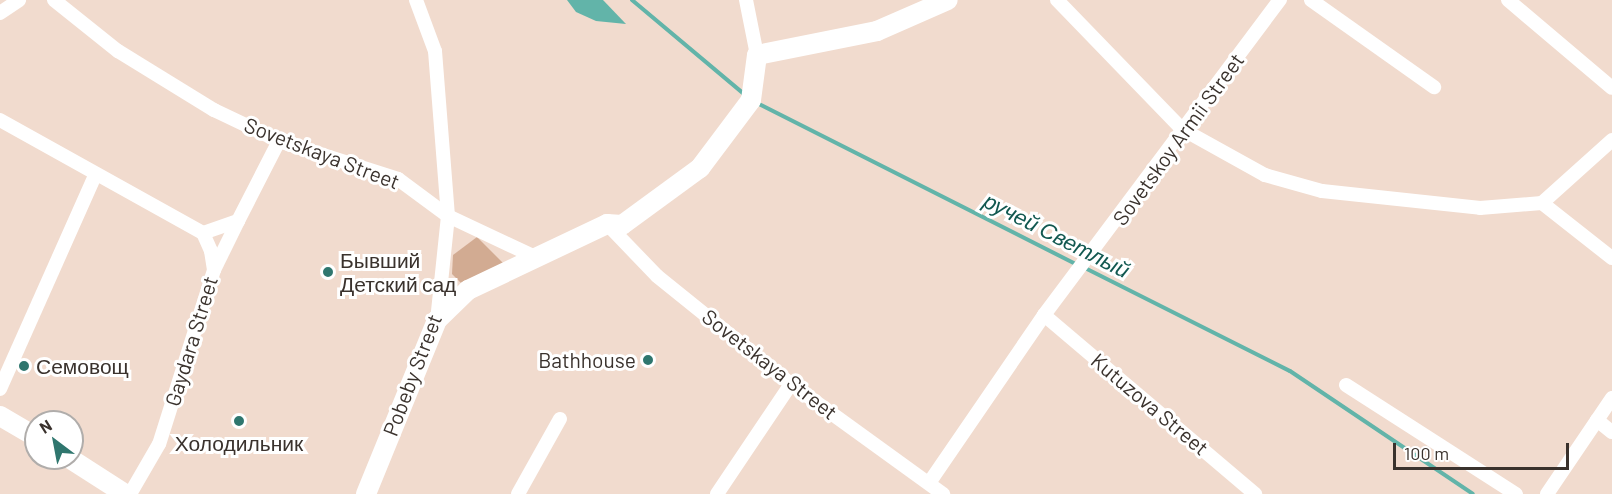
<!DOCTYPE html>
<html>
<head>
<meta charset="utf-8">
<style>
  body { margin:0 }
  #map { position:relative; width:1612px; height:494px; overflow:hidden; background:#f1dbce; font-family:Barlow,sans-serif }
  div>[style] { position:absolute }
  .green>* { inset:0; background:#d2ab92 }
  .water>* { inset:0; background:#62b4a9 }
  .stream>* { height:4px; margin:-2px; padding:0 2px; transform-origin:2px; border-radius:2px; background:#62b4a9 }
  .street>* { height:14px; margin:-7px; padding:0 7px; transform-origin:7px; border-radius:7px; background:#fff }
  .secondary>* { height:20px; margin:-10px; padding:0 10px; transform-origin:10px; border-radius:10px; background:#fff }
  .dots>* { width:16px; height:16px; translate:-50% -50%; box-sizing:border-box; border:3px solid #fff; border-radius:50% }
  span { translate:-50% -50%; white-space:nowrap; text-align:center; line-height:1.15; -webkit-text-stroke:6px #fff; paint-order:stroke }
  .street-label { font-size:21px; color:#3a322d }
  .poi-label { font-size:21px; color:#3a322d }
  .left { translate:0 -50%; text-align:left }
  .right { translate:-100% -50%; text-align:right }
  .water-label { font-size:22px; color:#125850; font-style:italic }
  .north { position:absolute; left:24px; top:410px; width:60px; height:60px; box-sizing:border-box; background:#fff; border:2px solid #b0adab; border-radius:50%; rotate:328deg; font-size:16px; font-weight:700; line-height:24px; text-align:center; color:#3a322d }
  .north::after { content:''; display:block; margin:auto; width:21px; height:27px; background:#2f766e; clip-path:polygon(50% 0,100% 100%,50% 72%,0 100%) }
  .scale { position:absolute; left:1393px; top:443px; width:176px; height:27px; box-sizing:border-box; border:3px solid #3a322d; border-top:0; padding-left:8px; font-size:18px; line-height:21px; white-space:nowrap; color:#3a322d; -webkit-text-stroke:4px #fff; paint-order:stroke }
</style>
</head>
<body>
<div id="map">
  <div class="green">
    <div style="clip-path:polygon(477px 237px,503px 263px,461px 283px,452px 274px,453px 255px)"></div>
  </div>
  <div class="water">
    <div style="clip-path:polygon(567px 0,603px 0,626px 24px,596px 21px,576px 12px)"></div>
  </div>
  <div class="stream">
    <div style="left:632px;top:0;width:146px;rotate:40deg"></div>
    <div style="left:755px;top:102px;width:362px;rotate:26.8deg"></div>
    <div style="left:1085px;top:268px;width:229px;rotate:26.7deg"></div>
    <div style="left:1290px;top:371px;width:220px;rotate:33.9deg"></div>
  </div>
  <div class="street">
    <div style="left:54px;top:0;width:82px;rotate:38.6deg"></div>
    <div style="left:118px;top:51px;width:113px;rotate:31.6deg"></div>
    <div style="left:214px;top:110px;width:72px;rotate:25.5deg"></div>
    <div style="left:279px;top:141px;width:125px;rotate:17.7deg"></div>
    <div style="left:398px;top:179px;width:62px;rotate:36.5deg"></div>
    <div style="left:448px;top:216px;width:96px;rotate:25.2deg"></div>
    <div style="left:416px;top:0;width:54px;rotate:69.6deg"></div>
    <div style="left:435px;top:51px;width:166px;rotate:85.5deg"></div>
    <div style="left:448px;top:216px;width:105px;rotate:96deg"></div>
    <div style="left:746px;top:0;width:56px;rotate:78.7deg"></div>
    <div style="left:1057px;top:0;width:180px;rotate:45.9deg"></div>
    <div style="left:1182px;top:129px;width:95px;rotate:29deg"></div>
    <div style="left:1265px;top:175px;width:59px;rotate:15.7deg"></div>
    <div style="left:1322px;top:191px;width:159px;rotate:6.1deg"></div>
    <div style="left:1480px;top:208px;width:62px;rotate:-4.6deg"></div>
    <div style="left:1542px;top:203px;width:94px;rotate:-42deg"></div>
    <div style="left:1311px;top:0;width:151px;rotate:35.3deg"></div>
    <div style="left:1508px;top:0;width:136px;rotate:40.2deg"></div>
    <div style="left:0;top:13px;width:23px;rotate:-34deg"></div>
    <div style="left:0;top:120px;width:232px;rotate:29.1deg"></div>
    <div style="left:203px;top:233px;width:20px;rotate:66deg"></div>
    <div style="left:211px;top:251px;width:19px;rotate:81deg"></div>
    <div style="left:214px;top:270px;width:182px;rotate:107.5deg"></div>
    <div style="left:159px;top:444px;width:58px;rotate:120.1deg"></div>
    <div style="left:1542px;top:203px;width:89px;rotate:38.2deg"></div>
    <div style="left:607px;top:224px;width:72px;rotate:46.1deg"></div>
    <div style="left:657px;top:276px;width:172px;rotate:38.9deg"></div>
    <div style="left:791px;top:384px;width:188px;rotate:35.9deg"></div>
    <div style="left:203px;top:233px;width:37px;rotate:-19deg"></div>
    <div style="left:238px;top:221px;width:90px;rotate:-62.9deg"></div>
    <div style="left:214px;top:270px;width:55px;rotate:-63.9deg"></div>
    <div style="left:1044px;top:315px;width:277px;rotate:40.3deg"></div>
    <div style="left:1346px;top:385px;width:202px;rotate:32.7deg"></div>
    <div style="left:0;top:389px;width:233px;rotate:-66deg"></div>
    <div style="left:1597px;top:420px;width:19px;rotate:39deg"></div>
    <div style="left:929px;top:483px;width:204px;rotate:-55.6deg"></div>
    <div style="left:1044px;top:315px;width:394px;rotate:-53.2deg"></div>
    <div style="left:518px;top:494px;width:86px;rotate:-60.8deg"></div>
    <div style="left:717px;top:494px;width:133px;rotate:-56.1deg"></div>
    <div style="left:1547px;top:494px;width:116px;rotate:-55.9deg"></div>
  </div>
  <div class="secondary">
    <div style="left:0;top:416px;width:42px;rotate:30.3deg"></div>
    <div style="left:69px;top:458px;width:67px;rotate:32.7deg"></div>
    <div style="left:366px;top:494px;width:188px;rotate:-67.8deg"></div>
    <div style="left:437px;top:320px;width:43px;rotate:-44.1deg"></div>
    <div style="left:468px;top:290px;width:154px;rotate:-25.4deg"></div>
    <div style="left:607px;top:224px;width:15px;rotate:4deg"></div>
    <div style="left:622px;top:225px;width:97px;rotate:-36.2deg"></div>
    <div style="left:700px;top:168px;width:85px;rotate:-53.1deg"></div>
    <div style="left:751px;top:100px;width:45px;rotate:-82.4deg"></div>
    <div style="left:757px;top:55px;width:122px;rotate:-11.3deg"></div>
    <div style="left:877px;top:31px;width:77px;rotate:-23.6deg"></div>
  </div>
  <div class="dots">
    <div style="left:328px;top:272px;background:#2f766e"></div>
    <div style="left:648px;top:360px;background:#2f766e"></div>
    <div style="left:24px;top:366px;background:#2f766e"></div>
    <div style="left:239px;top:421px;background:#2f766e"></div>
  </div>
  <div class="street-label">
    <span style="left:1178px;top:139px;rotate:-54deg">Sovetskoy Armii Street</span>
    <span style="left:322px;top:153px;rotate:21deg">Sovetskaya Street</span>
    <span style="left:191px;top:341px;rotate:-73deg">Gaydara Street</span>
    <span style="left:770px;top:364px;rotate:38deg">Sovetskaya Street</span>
    <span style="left:412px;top:375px;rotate:-69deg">Pobeby Street</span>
    <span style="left:1150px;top:404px;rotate:40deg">Kutuzova Street</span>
  </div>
  <div class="poi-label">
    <span class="left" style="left:340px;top:272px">Бывший<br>Детский сад</span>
    <span class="right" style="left:636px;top:360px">Bathhouse</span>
    <span class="left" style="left:36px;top:366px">Семовощ</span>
    <span style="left:239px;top:443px">Холодильник</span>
  </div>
  <div class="water-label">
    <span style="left:1057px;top:235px;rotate:27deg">ручей Светлый</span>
  </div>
  <div class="north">N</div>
  <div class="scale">100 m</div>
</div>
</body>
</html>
